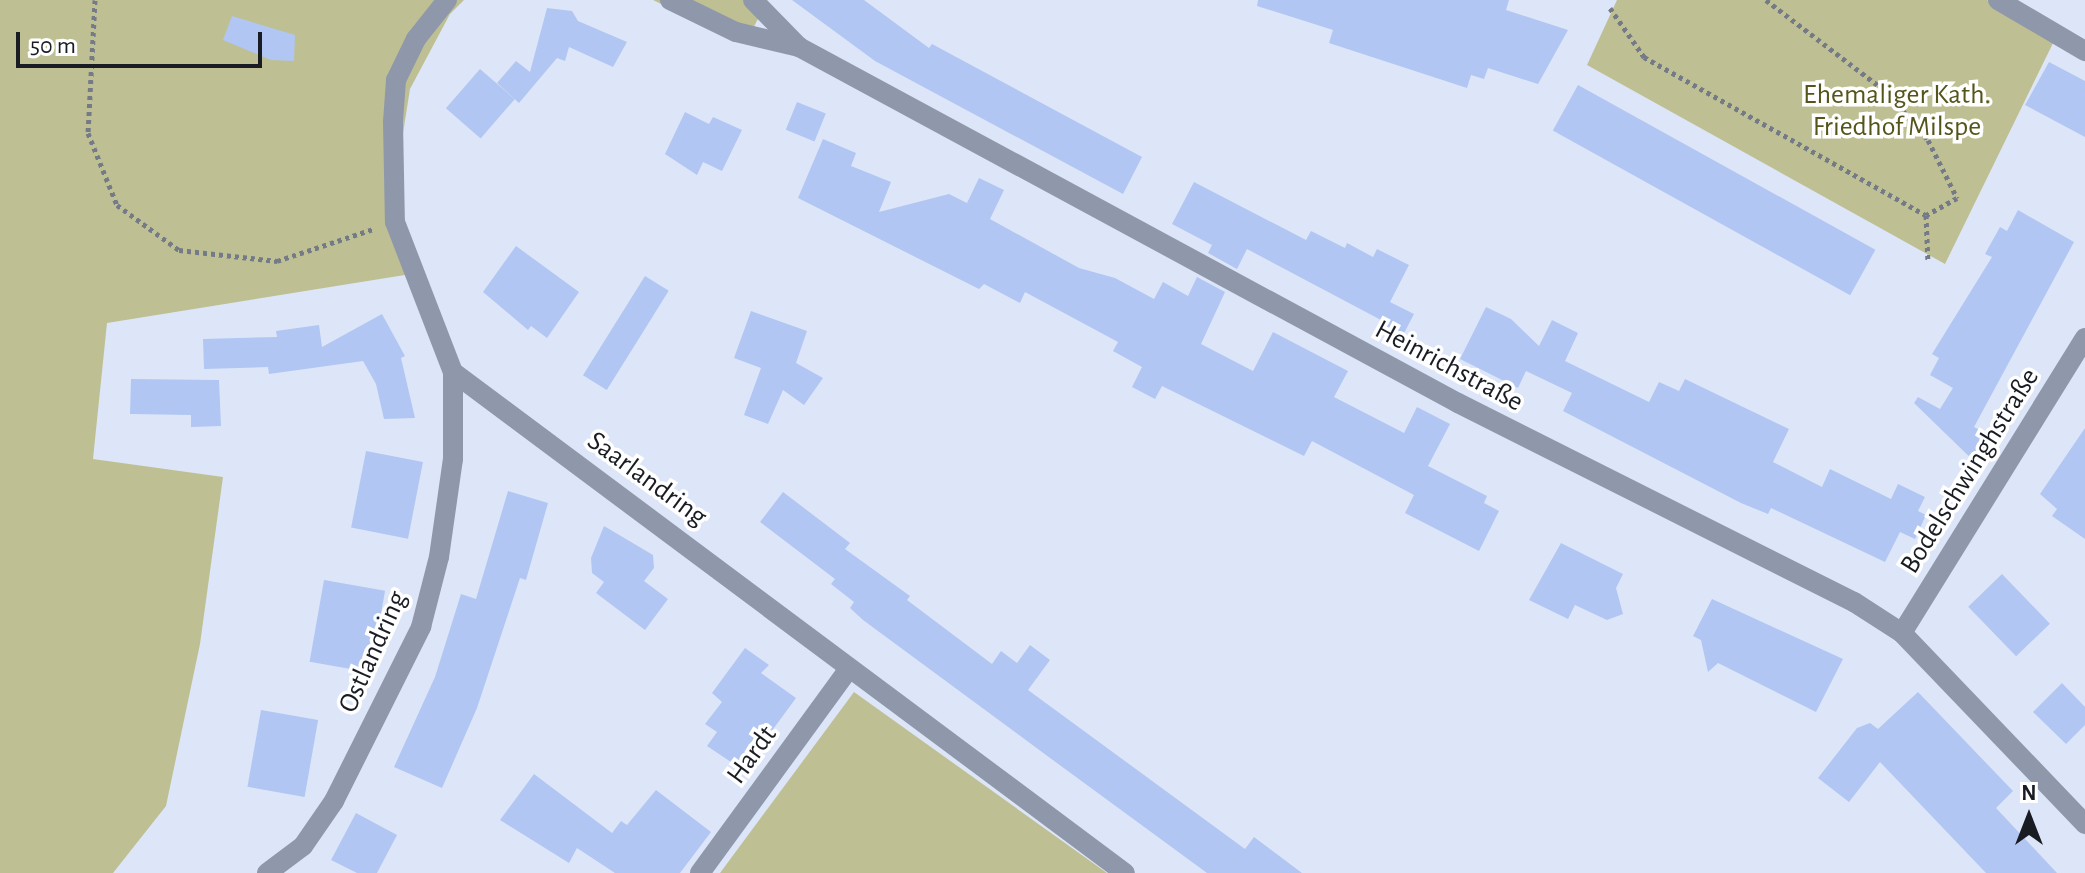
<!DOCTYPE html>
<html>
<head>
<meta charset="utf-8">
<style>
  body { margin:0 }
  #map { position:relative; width:2085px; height:873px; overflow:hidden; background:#dde6f8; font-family:"Alegreya Sans",sans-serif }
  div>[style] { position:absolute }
  .green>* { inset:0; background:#bec093 }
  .building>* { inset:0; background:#b1c6f2; transform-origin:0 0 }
  .path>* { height:5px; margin-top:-2.5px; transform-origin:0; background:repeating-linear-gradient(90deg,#747a86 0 4px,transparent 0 8px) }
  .minor>* { height:20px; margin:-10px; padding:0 10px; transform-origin:10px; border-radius:10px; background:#8f98ab }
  span { translate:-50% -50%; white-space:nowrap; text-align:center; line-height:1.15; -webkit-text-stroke:7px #fff; paint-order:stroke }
  .park-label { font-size:28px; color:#54541b }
  .street-label { font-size:28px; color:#191c23 }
  .north { position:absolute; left:1989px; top:777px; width:80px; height:80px; -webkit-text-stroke:6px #fff; paint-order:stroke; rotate:0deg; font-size:22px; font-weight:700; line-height:32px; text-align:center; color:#191c23 }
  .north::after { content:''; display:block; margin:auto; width:28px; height:36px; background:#191c23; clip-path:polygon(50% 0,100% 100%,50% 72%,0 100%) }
  .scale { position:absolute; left:16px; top:32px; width:246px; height:36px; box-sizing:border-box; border:4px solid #191c23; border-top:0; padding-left:10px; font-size:24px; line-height:28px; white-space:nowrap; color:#191c23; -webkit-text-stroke:6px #fff; paint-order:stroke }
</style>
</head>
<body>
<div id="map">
  <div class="green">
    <div style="clip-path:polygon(0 0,464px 0,450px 14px,410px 89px,397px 171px,411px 274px,107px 323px,93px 459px,223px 477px,200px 644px,166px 806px,113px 873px,0 873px)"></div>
    <div style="clip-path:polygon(653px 0,755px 0,763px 9px,745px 44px)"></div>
    <div style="clip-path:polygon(1617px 0,1987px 0,2055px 39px,1945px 264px,1587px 65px)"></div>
    <div style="clip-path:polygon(854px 692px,1107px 873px,720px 873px)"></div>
  </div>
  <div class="building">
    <div style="clip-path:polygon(792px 0,864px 0,929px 48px,932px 44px,1142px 157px,1123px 194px,875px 61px)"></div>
    <div style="clip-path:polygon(1258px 0,1509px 0,1506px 10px,1568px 30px,1538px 84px,1488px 68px,1484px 79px,1471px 75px,1467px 88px,1329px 43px,1333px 30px,1257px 6px)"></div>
    <div style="clip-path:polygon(547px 8px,572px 11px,578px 21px,627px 42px,613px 67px,569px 47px,565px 61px,557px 58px,519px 103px,497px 83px,516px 61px,530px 72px)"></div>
    <div style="clip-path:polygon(232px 16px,295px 35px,294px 61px,271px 60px,223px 40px)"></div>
    <div style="clip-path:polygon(2049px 62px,2085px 81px,2085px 137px,2025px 105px)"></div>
    <div style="left:480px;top:69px;width:46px;height:52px;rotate:41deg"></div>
    <div style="left:1578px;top:85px;width:340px;height:52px;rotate:29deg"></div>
    <div style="left:797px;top:102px;width:31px;height:30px;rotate:22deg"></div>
    <div style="clip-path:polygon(685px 112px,709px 124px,713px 117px,742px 130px,722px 171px,703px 162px,697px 175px,665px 154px)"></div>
    <div style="clip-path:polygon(823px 139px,856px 153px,851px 166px,891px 182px,879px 212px,949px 194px,967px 203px,979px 178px,1004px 190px,990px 219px,1079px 268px,1115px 278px,1154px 299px,1163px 282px,1188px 296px,1197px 277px,1225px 292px,1201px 344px,1253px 371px,1273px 332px,1348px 371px,1334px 397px,1404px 433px,1417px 407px,1450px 424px,1428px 466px,1487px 496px,1484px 503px,1499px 511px,1479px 551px,1405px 513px,1414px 495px,1312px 441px,1304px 456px,1162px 386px,1155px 399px,1132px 387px,1142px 367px,1113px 351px,1118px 342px,1025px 292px,1020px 303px,984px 284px,979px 289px,798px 198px)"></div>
    <div style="clip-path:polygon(1194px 182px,1306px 240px,1311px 231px,1345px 248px,1347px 243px,1373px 257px,1377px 249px,1409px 265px,1390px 302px,1414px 314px,1400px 341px,1377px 328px,1381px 320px,1247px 249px,1237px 269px,1208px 253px,1212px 245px,1172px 224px)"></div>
    <div style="clip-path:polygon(2018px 210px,2074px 242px,1974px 427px,1998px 439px,1981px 468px,1914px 403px,1918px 397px,1940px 409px,1953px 388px,1930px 375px,1939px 358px,1932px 354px,1992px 257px,1985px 254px,2000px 227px,2007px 231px)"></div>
    <div style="clip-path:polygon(516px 246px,579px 292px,547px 338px,531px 326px,528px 330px,483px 292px)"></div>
    <div style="left:645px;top:276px;width:28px;height:117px;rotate:32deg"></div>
    <div style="clip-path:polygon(1486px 307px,1511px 319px,1539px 346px,1552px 320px,1578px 333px,1565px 361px,1649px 402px,1659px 382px,1679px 391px,1685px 379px,1789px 429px,1773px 462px,1822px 487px,1830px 469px,1891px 499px,1898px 484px,1925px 497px,1918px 511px,1926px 515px,1915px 539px,1900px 532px,1885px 562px,1771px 508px,1768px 514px,1741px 503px,1563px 411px,1572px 393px,1526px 371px,1518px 388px,1460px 359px)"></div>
    <div style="clip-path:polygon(751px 311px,807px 331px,796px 363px,823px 378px,804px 405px,783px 390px,768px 424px,744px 415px,761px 368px,734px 358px)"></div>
    <div style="clip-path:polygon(382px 314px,405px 356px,401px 358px,415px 418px,384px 419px,376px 384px,363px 361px,269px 374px,268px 367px,204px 369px,203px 339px,277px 337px,276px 331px,319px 325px,322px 347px)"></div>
    <div style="clip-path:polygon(131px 379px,219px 380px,221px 426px,191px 427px,191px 415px,130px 414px)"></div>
    <div style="clip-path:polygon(2085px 428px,2085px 539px,2052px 516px,2057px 509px,2040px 494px)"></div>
    <div style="left:366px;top:451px;width:58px;height:78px;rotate:11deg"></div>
    <div style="clip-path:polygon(508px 491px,548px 503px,526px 580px,520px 578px,477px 708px,442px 788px,394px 767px,435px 677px,461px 594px,476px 599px)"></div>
    <div style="clip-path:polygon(783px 492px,850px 543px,845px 549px,910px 596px,907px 600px,992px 664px,1001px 651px,1017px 663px,1030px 645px,1050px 660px,1028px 690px,1245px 849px,1254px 837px,1302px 873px,1207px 873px,1046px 755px,863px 620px,850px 608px,854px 602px,831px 584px,835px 579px,760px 522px)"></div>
    <div style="clip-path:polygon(604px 526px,653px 555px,654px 568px,644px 581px,668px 599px,645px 630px,596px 593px,604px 582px,592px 573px,591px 558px)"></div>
    <div style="clip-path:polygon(1561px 543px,1623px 574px,1616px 588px,1623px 614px,1607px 620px,1575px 605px,1568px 619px,1529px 600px)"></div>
    <div style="left:2002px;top:574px;width:69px;height:47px;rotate:46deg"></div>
    <div style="left:324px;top:580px;width:62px;height:83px;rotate:10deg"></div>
    <div style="clip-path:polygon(1712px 599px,1843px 659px,1816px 712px,1718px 663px,1708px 672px,1701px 640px,1693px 636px)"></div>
    <div style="clip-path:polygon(745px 648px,769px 665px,761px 673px,796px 698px,743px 770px,707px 746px,717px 732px,705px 724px,722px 702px,712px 693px)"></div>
    <div style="clip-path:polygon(2062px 683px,2085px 707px,2085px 725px,2066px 744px,2033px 712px)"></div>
    <div style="clip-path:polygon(1918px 692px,2013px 791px,1996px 808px,2057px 873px,1986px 873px,1880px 762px,1849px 802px,1818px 778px,1857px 728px,1870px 723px,1878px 729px)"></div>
    <div style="left:261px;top:710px;width:58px;height:78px;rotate:10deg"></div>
    <div style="clip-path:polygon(534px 774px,612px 833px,621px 821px,627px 825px,656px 790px,711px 832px,680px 873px,615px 873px,577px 848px,569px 863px,500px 820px)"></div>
    <div style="clip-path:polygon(356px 813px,397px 835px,377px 873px,357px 873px,331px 860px)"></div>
  </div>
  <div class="path">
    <div style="left:95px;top:0;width:133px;rotate:93deg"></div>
    <div style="left:88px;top:133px;width:78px;rotate:68.1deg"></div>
    <div style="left:117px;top:205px;width:77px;rotate:36deg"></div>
    <div style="left:179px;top:250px;width:99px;rotate:6.4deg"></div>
    <div style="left:277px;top:261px;width:101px;rotate:-18.4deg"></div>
    <div style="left:1766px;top:0;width:153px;rotate:37.3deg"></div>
    <div style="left:1888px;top:93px;width:62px;rotate:49.6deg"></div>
    <div style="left:1928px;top:140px;width:65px;rotate:63.4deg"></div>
    <div style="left:1957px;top:198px;width:35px;rotate:151deg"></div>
    <div style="left:1610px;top:8px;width:60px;rotate:55.2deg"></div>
    <div style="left:1644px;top:57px;width:323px;rotate:29.3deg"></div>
    <div style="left:1926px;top:215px;width:47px;rotate:87.6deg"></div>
  </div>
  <div class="minor">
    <div style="left:447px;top:0;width:50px;rotate:128.5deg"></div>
    <div style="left:416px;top:39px;width:46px;rotate:116deg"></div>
    <div style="left:396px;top:80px;width:42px;rotate:94.1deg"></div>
    <div style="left:393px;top:122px;width:100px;rotate:88.9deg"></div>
    <div style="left:395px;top:222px;width:161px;rotate:68.9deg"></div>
    <div style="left:453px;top:372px;width:838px;rotate:36.71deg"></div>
    <div style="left:670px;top:0;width:73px;rotate:25.9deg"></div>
    <div style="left:736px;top:32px;width:65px;rotate:13.4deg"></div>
    <div style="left:753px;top:0;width:66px;rotate:45.6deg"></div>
    <div style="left:799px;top:47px;width:749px;rotate:28.38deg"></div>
    <div style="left:1458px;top:403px;width:443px;rotate:26.7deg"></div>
    <div style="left:1854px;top:602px;width:57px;rotate:32.9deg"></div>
    <div style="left:1902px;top:633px;width:265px;rotate:46.2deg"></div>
    <div style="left:1998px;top:0;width:101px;rotate:30.4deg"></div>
    <div style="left:1902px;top:633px;width:347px;rotate:-58.2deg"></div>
    <div style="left:267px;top:873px;width:45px;rotate:-36.9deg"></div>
    <div style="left:303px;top:846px;width:55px;rotate:-55.4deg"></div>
    <div style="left:334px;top:801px;width:195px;rotate:-63.4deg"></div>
    <div style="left:421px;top:627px;width:72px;rotate:-75.6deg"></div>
    <div style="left:439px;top:557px;width:99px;rotate:-81.9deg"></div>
    <div style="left:453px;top:459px;width:87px;rotate:-90deg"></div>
    <div style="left:700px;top:873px;width:251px;rotate:-53.9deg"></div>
  </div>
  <div class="park-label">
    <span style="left:1897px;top:111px">Ehemaliger Kath.<br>Friedhof Milspe</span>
  </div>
  <div class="street-label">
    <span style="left:1449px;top:366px;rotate:28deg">Heinrichstraße</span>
    <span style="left:1970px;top:471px;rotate:-58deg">Bodelschwinghstraße</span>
    <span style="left:647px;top:479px;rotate:36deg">Saarlandring</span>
    <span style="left:373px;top:652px;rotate:-66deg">Ostlandring</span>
    <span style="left:752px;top:755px;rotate:-54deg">Hardt</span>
  </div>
  <div class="north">N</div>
  <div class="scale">50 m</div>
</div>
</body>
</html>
